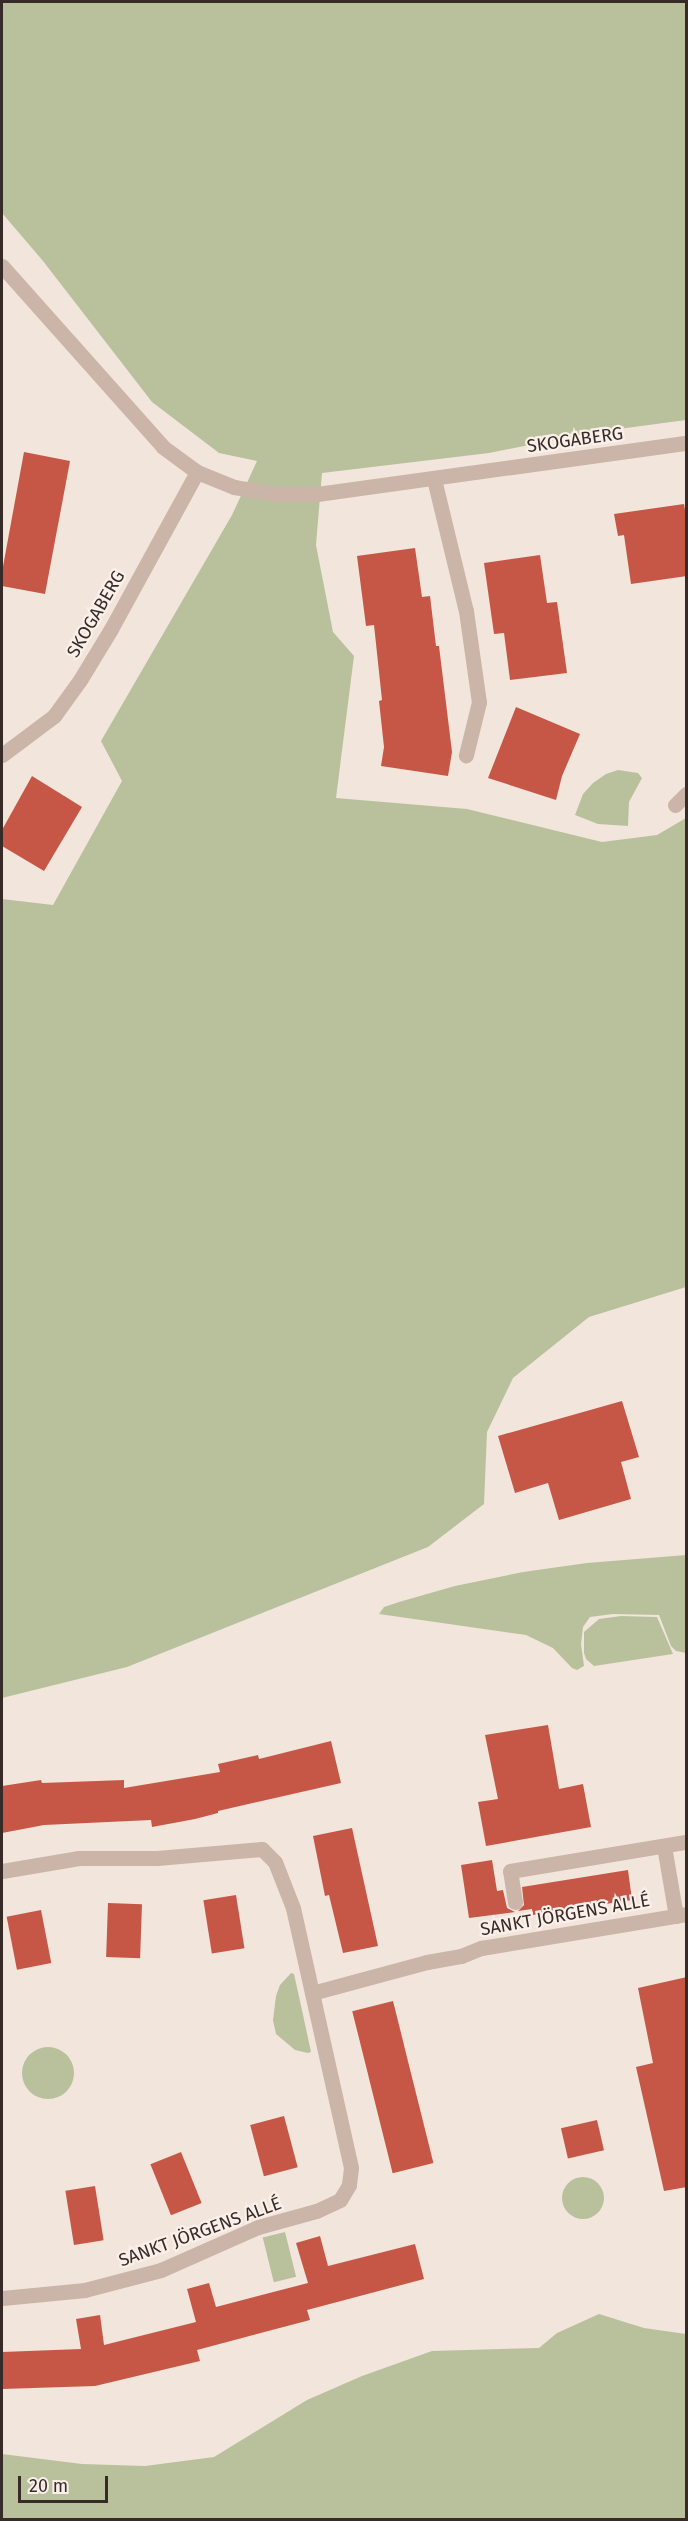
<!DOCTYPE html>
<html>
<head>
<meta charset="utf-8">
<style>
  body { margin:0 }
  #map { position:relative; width:688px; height:2521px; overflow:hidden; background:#f2e5dc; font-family:"Fira Sans",sans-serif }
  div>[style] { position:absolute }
  .green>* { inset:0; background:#b9c19c; transform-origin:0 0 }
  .round { border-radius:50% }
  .building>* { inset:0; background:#c65746; transform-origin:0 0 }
  .minor>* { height:15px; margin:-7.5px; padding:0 7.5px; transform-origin:7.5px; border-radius:7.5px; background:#cbb4a8 }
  span { translate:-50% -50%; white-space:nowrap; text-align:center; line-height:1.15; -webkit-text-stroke:4.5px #faf0e9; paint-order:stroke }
  .street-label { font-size:18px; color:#372b28 }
  .frame { position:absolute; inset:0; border:3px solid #372b28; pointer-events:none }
  .scale { position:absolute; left:18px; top:2476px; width:90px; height:27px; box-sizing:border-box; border:3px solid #372b28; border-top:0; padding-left:8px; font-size:18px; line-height:21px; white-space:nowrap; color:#372b28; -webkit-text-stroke:4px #faf0e9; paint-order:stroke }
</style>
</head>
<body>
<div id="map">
  <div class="green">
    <div style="clip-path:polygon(2px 2px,686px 2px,686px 420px,589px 433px,489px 453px,322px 473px,316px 545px,333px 632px,354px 656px,336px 798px,467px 809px,602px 842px,657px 835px,686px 818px,686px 1287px,589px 1317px,513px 1378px,487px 1432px,484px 1504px,428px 1547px,127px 1667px,2px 1698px,2px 899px,53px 905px,122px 781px,101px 741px,232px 515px,257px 461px,219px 453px,152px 402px,43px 261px,2px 213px)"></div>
    <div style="clip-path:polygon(618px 770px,638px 773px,642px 778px,629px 802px,628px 826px,598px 824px,575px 815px,583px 794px,593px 783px,606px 774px)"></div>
    <div style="clip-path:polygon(686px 1555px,686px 1653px,676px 1651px,671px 1646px,659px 1615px,613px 1614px,590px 1617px,583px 1627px,581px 1644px,584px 1666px,577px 1670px,572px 1668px,553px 1648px,526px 1635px,379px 1614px,384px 1607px,399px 1602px,455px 1586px,523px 1572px,587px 1563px)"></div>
    <div style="clip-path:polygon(621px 1616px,657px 1617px,673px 1654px,594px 1666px,586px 1659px,584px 1653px,584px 1632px,599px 1619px)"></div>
    <div style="clip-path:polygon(291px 1973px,294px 1974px,300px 2001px,311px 2052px,308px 2053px,295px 2050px,276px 2034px,273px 2020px,276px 1996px,280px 1985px)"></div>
    <div class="round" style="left:22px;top:2047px;width:52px;height:52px"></div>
    <div class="round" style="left:562px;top:2177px;width:42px;height:42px"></div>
    <div style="left:285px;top:2232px;width:46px;height:23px;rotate:76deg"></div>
    <div style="clip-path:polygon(599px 2314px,644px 2328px,686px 2334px,686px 2519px,2px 2519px,2px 2454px,82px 2464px,145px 2466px,214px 2457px,307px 2400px,362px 2376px,432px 2351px,539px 2348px,557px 2333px)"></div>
  </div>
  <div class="building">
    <div style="clip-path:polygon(24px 452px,70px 461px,45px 594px,2px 586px,2px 572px)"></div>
    <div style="clip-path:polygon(684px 504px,687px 522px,687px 576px,631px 584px,624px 535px,618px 536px,614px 514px)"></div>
    <div style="clip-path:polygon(415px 548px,422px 597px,430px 596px,436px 646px,439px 646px,452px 752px,448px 776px,381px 766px,384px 747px,379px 701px,382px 700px,374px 625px,366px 626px,357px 556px)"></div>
    <div style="clip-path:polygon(540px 555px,547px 603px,557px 602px,567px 673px,510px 680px,504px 633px,494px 634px,484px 563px)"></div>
    <div style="clip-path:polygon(516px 707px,580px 734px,562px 776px,556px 800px,488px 778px)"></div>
    <div style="clip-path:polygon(32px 776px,82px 807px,44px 871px,2px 846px,2px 830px)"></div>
    <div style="clip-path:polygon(622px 1401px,639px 1457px,621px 1462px,631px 1499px,559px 1520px,548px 1483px,515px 1493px,498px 1436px)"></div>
    <div style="clip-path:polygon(548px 1725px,559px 1789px,583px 1784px,591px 1827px,486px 1846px,478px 1802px,498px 1799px,485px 1735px)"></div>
    <div style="clip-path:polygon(331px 1741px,341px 1783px,218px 1811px,218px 1813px,195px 1819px,152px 1827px,151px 1820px,44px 1825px,2px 1833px,2px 1786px,41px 1780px,42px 1783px,124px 1780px,124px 1788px,220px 1772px,218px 1764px,258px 1755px,259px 1759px)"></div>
    <div style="clip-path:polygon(352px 1828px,378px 1946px,343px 1953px,329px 1895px,325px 1896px,313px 1836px)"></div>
    <div style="clip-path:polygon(492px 1860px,497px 1891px,503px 1890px,507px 1908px,515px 1912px,469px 1918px,461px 1865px)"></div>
    <div style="clip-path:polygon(628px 1870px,632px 1900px,533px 1915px,532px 1909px,518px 1911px,524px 1905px,522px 1887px)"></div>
    <div style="left:236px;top:1895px;width:54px;height:33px;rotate:81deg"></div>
    <div style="left:108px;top:1903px;width:34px;height:54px;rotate:2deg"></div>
    <div style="left:41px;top:1910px;width:54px;height:35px;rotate:79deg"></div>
    <div style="clip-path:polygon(687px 1977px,687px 2187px,664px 2191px,636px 2067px,653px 2063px,638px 1988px)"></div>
    <div style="left:393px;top:2001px;width:167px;height:42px;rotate:76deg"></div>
    <div style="left:284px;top:2116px;width:53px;height:35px;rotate:75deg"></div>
    <div style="left:597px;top:2120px;width:31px;height:37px;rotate:77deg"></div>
    <div style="left:181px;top:2152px;width:55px;height:33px;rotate:68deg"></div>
    <div style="left:95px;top:2186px;width:55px;height:30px;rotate:81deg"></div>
    <div style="clip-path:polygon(320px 2236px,328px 2266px,415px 2244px,424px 2279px,307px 2310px,310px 2320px,197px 2350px,200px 2361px,95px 2386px,2px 2389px,2px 2352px,81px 2349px,76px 2319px,100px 2315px,104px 2345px,196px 2322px,187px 2289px,209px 2283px,216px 2307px,308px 2283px,296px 2243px)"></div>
  </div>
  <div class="minor">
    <div style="left:2px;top:266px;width:242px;rotate:48.3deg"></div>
    <div style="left:163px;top:447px;width:42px;rotate:36.3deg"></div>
    <div style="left:197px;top:472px;width:40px;rotate:22deg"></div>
    <div style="left:234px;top:487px;width:44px;rotate:9.2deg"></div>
    <div style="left:277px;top:494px;width:40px"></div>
    <div style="left:317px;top:494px;width:373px;rotate:-7.9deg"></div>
    <div style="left:434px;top:479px;width:136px;rotate:76.4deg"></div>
    <div style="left:466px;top:611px;width:92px;rotate:81.9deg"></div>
    <div style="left:479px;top:702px;width:55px;rotate:103.8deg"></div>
    <div style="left:2px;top:755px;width:65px;rotate:-36.9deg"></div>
    <div style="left:54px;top:716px;width:44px;rotate:-54.2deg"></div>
    <div style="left:80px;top:680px;width:60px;rotate:-58.7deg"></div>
    <div style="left:111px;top:629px;width:179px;rotate:-61.3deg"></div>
    <div style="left:675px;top:805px;width:16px;rotate:-45deg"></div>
    <div style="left:664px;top:1846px;width:71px;rotate:80.3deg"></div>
    <div style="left:2px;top:1871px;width:78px;rotate:-9.6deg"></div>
    <div style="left:79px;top:1858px;width:78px"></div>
    <div style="left:157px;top:1858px;width:105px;rotate:-4.9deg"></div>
    <div style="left:262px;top:1849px;width:18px;rotate:45deg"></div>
    <div style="left:275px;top:1862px;width:49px;rotate:68.6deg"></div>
    <div style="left:293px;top:1908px;width:266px;rotate:77.4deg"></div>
    <div style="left:351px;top:2168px;width:17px;rotate:97deg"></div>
    <div style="left:349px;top:2185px;width:17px;rotate:121deg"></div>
    <div style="left:340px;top:2200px;width:26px;rotate:155deg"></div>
    <div style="left:316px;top:2211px;width:60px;rotate:164.6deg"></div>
    <div style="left:258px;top:2227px;width:106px;rotate:156.1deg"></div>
    <div style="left:161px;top:2270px;width:79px;rotate:165.3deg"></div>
    <div style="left:85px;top:2290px;width:83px;rotate:174.5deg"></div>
    <div style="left:515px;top:1902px;width:31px;rotate:-99deg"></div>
    <div style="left:510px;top:1871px;width:178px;rotate:-9.4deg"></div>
    <div style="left:312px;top:1993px;width:119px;rotate:-15.1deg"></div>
    <div style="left:427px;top:1962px;width:35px;rotate:-10deg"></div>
    <div style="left:461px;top:1956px;width:22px;rotate:-22deg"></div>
    <div style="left:481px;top:1948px;width:208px;rotate:-9.4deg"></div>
  </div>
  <div class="street-label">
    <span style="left:575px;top:440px;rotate:-8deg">SKOGABERG</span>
    <span style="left:96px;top:614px;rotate:-60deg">SKOGABERG</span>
    <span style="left:565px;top:1915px;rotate:-10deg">SANKT JÖRGENS ALLÉ</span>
    <span style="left:200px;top:2232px;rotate:-20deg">SANKT JÖRGENS ALLÉ</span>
  </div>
  <div class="frame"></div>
  <div class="scale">20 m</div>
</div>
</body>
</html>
